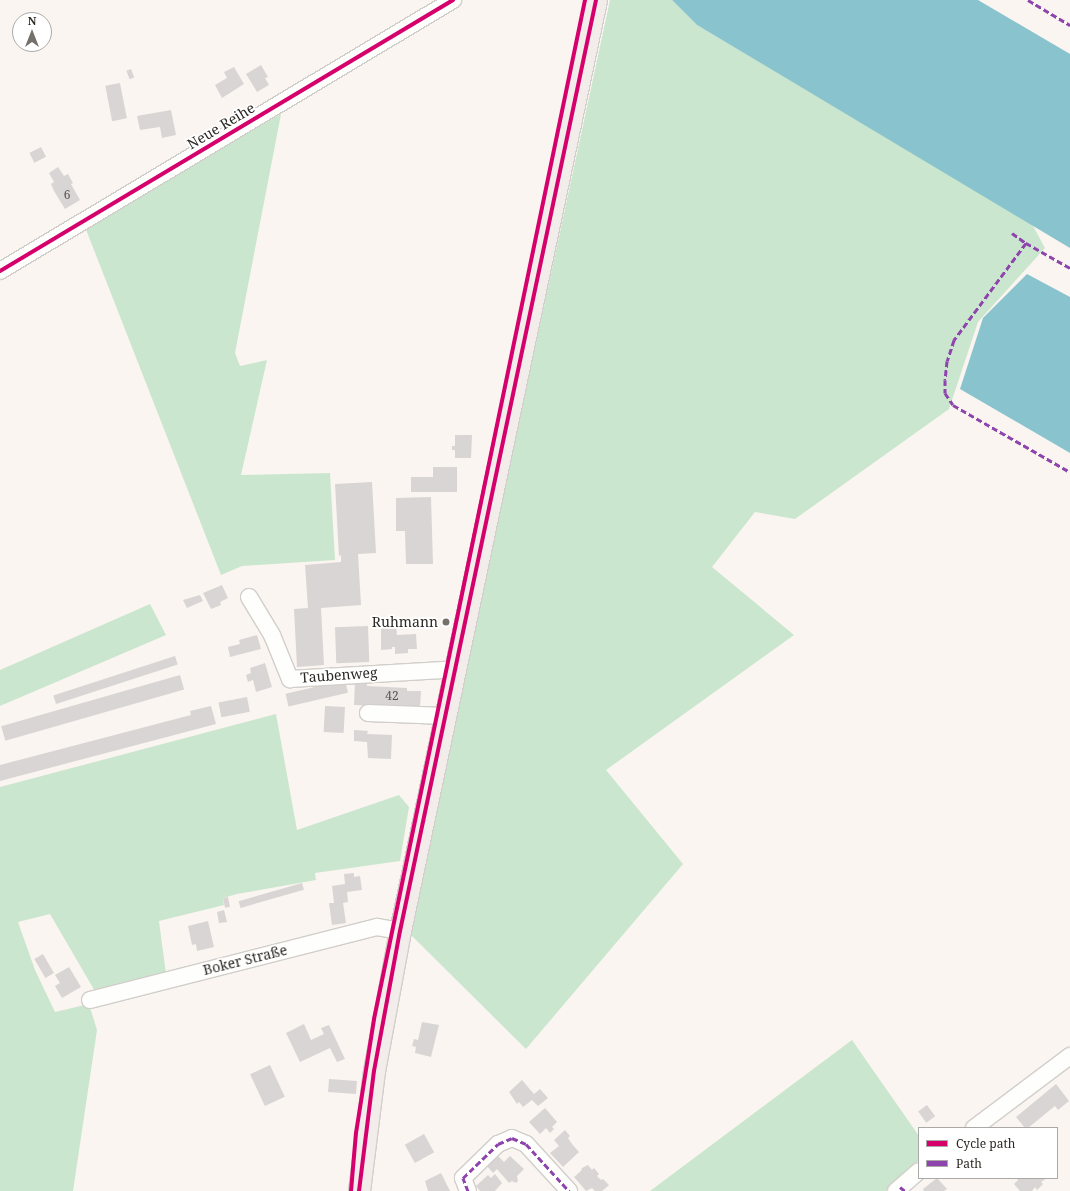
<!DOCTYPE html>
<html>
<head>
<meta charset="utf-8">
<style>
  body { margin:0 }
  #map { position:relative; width:1070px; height:1191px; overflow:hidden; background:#faf5f0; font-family:"Noto Serif",serif }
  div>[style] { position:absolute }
  .green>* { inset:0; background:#cbe6ce }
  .water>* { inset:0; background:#89c4ce }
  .building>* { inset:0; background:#d9d5d4; transform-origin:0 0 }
  .roads { filter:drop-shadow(1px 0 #d2ceca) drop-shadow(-1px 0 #d2ceca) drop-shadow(0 1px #d2ceca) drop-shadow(0 -1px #d2ceca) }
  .minor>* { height:16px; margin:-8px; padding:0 8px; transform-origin:8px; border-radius:8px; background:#fefefd }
  .major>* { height:21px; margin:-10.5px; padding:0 10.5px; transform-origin:10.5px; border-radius:10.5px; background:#f2ecea }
  .quiet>* { height:3px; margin-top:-1.5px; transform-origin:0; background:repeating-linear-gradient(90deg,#8e44ad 0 6px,transparent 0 9px) }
  .cycleway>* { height:4px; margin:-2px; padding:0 2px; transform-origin:2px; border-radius:2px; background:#d6006c }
  .dots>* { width:11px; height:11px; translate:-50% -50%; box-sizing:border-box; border:2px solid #fff; border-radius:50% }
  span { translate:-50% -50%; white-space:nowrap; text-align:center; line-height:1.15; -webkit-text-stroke:3.5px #fff; paint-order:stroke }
  .number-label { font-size:12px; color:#575450 }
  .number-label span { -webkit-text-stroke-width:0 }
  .street-label { font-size:14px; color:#2c2924 }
  .poi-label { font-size:14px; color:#2c2924 }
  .right { translate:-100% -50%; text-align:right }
  .legend { position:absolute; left:918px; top:1127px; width:140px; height:52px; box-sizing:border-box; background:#fff; border:1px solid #aba9a7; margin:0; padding:5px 7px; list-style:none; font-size:12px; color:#2c2924 }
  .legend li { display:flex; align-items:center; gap:8px; height:20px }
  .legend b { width:20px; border:1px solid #aba9a7 }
  .north { position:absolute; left:12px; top:12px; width:40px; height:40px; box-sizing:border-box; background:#fff; border:1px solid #aba9a7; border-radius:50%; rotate:0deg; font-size:11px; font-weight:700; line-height:16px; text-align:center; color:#2c2924 }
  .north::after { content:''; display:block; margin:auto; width:14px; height:18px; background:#74706b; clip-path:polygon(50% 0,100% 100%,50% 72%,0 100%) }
</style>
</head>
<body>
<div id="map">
  <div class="green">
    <div style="clip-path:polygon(610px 0,672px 0,697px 25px,1032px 224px,1045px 248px,978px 322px,949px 409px,795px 519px,755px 512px,712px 567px,794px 635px,606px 770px,683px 864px,526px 1049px,409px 933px)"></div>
    <div style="clip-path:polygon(281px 114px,235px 353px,240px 366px,267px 360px,241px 475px,330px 473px,335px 560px,242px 566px,221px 575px,85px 227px)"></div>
    <div style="clip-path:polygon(150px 604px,166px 635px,0 706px,0 670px)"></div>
    <div style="clip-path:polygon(276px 714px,297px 830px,399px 795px,409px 807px,400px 861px,315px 873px,316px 880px,237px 894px,223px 898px,224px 905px,159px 921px,166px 974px,96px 993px,50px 914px,18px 922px,35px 970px,55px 1012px,89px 1004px,97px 1030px,73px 1191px,0 1191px,0 787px)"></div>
    <div style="clip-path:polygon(852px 1040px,919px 1136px,919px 1160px,886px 1191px,650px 1191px)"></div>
  </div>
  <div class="water">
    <div style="clip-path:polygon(672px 0,978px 0,1070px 54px,1070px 248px,697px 25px)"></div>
    <div style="clip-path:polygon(1027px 274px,1070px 297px,1070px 453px,960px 389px,983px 318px)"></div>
  </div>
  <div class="building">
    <div style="clip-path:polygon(261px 65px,268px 77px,265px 78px,269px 85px,257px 92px,246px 74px)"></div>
    <div style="clip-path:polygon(234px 67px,244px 84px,222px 98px,215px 85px,227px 78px,224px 72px)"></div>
    <div style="left:131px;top:69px;width:9px;height:5px;rotate:69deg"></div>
    <div style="left:120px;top:83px;width:36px;height:15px;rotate:79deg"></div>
    <div style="clip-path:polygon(171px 110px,176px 135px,162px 138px,160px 127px,140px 130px,137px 116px)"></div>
    <div style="left:41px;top:147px;width:11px;height:13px;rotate:63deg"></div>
    <div style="clip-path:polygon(58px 167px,64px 176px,68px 174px,73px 183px,71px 184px,80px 200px,65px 209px,54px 191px,51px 184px,54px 182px,49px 173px)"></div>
    <div style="clip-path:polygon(455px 435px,472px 435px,471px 458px,455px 458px,455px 450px,452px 450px,452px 446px,455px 446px)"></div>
    <div style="clip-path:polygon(433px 467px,457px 467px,457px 492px,411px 492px,411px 477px,433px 477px)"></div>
    <div style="clip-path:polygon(372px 482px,376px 553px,358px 554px,361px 605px,321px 608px,324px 665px,297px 667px,294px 609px,308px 608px,305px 565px,341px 562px,341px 555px,339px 556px,335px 484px)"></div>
    <div style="clip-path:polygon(431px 497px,433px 564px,406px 564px,405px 531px,396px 531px,396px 498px)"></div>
    <div style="clip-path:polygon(222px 585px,228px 598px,220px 602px,221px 605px,211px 609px,203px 593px)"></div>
    <div style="clip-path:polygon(200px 595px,203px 601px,187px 608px,183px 600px)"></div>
    <div style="left:368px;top:626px;width:36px;height:33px;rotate:88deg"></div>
    <div style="clip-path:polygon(396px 626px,397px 635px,416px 634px,417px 649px,408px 649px,408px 653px,395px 654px,395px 647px,392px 647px,392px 649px,381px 650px,381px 627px)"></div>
    <div style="clip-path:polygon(257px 635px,261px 649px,230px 657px,228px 647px,240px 644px,239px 640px)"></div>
    <div style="left:175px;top:656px;width:9px;height:128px;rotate:72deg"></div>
    <div style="clip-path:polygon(265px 663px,272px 687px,256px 692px,253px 680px,248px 682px,246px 675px,251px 673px,250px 668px)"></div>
    <div style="left:180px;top:675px;width:15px;height:186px;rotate:74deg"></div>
    <div style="left:345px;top:680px;width:13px;height:61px;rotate:77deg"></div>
    <div style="clip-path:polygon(355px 681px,367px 682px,367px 686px,407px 688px,407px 691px,421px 691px,420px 708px,354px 705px)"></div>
    <div style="left:247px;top:697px;width:15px;height:29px;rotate:79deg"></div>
    <div style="clip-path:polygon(211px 706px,216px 724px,0 781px,0 765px,191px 715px,190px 711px)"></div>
    <div style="left:325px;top:706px;width:20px;height:26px;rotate:3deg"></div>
    <div style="clip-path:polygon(354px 730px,368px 731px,367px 734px,392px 735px,391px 759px,368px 758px,367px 742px,354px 741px)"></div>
    <div style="clip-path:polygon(354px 873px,354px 877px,360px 876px,362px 890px,347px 892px,348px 902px,343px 903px,346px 923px,332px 925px,329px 903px,334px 903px,332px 886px,345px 884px,344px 874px)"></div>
    <div style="left:302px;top:883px;width:7px;height:66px;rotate:74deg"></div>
    <div style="left:228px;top:897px;width:10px;height:5px;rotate:79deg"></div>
    <div style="clip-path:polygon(224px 910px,227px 922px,219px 923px,217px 912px)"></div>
    <div style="clip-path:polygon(208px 921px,214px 947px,197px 951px,196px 944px,192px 945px,188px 926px)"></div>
    <div style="left:43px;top:954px;width:22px;height:10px;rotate:60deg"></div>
    <div style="clip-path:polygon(69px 967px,81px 987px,62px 998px,55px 986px,60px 983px,55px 975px)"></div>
    <div style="clip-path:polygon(422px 1022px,439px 1025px,431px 1057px,415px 1053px,416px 1047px,412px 1046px,414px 1039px,418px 1040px)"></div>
    <div style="clip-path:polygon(304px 1024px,311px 1040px,324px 1034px,321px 1028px,329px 1025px,345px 1059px,337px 1062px,330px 1048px,300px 1062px,286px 1033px)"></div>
    <div style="left:270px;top:1065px;width:35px;height:22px;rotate:65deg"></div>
    <div style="left:329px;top:1079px;width:28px;height:13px;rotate:4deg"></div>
    <div style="clip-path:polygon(522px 1080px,534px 1094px,540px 1089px,548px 1098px,538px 1106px,532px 1100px,523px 1107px,519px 1102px,517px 1104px,509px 1092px)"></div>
    <div style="clip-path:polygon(1056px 1084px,1069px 1101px,1058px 1110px,1055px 1106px,1028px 1128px,1025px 1128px,1016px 1117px)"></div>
    <div style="left:927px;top:1105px;width:14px;height:11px;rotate:54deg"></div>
    <div style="clip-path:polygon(545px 1108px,557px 1122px,552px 1127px,554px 1129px,550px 1133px,546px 1128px,540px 1134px,529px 1122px)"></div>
    <div style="clip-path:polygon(565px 1130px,570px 1136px,568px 1138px,572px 1144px,579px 1152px,563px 1167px,550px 1153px,559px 1146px,554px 1140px)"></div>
    <div style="left:424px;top:1134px;width:21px;height:22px;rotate:61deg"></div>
    <div style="clip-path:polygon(496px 1154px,504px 1162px,510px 1156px,524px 1169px,517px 1176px,518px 1181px,516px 1183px,512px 1181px,509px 1183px,497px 1169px,493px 1173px,485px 1164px)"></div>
    <div style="clip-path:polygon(588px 1165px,592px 1170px,594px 1168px,599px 1174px,597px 1176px,601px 1180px,603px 1179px,609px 1185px,602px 1191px,595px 1191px,592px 1188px,586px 1191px,574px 1177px,581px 1171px,582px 1168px)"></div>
    <div style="clip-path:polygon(441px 1173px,450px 1191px,428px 1191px,425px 1181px)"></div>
    <div style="clip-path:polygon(495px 1174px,502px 1183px,495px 1191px,480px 1191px,476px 1186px,488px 1175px,491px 1178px)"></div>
    <div style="clip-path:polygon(937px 1178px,947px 1189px,944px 1191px,924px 1191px,923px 1189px)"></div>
    <div style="clip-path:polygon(1016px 1178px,1047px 1178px,1041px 1182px,1043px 1184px,1037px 1190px,1035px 1187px,1032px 1191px,1020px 1191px,1014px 1184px,1018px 1180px)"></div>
  </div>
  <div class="roads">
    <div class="minor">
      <div style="left:0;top:271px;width:528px;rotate:-30.89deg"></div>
      <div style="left:249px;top:597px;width:44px;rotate:58.8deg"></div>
      <div style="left:272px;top:635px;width:48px;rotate:67.8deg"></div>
      <div style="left:290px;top:679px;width:166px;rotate:-3.4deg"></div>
      <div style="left:368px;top:713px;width:77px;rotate:2.2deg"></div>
      <div style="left:90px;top:1000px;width:296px;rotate:-14.3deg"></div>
      <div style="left:377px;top:927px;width:23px;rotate:10deg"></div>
      <div style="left:974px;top:1128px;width:120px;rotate:-36.9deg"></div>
      <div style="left:468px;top:1191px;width:14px;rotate:-111deg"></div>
      <div style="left:463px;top:1178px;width:49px;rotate:-44.2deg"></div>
      <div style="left:498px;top:1144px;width:15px;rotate:-23deg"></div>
      <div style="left:512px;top:1138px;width:15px;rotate:23deg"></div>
      <div style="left:526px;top:1144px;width:64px;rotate:47.5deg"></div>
      <div style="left:896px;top:1191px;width:30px;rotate:-41deg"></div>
    </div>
    <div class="major">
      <div style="left:359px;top:1191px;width:121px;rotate:-82.9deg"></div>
      <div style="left:374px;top:1071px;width:142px;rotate:-79.5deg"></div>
      <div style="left:400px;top:931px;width:951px;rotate:-78.11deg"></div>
    </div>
  </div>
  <div class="quiet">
    <div style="left:1028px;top:0;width:49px;rotate:30.8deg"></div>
    <div style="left:1012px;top:233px;width:17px;rotate:36deg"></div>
    <div style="left:1070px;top:268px;width:51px;rotate:-150.4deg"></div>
    <div style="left:1026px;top:243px;width:121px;rotate:126.6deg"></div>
    <div style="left:954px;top:340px;width:22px;rotate:108deg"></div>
    <div style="left:947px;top:361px;width:19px;rotate:96deg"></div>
    <div style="left:945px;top:380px;width:13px;rotate:90deg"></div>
    <div style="left:945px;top:393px;width:14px;rotate:56deg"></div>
    <div style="left:953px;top:405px;width:135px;rotate:29.8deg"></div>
    <div style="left:900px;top:1187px;width:6px;rotate:39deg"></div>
    <div style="left:468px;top:1191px;width:14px;rotate:-111deg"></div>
    <div style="left:463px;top:1178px;width:49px;rotate:-44.2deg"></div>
    <div style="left:498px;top:1144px;width:15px;rotate:-23deg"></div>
    <div style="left:512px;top:1138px;width:15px;rotate:23deg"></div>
    <div style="left:526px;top:1144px;width:64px;rotate:47.5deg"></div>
  </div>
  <div class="cycleway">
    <div style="left:0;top:271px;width:528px;rotate:-30.89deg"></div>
    <div style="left:351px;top:1191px;width:58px;rotate:-85.1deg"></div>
    <div style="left:356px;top:1133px;width:115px;rotate:-81deg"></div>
    <div style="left:374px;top:1019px;width:1041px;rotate:-78.3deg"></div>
    <div style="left:359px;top:1191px;width:121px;rotate:-82.9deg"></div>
    <div style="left:374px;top:1071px;width:142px;rotate:-79.5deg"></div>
    <div style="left:400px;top:931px;width:951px;rotate:-78.11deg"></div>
  </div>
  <div class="dots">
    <div style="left:446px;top:622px;background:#74706b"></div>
  </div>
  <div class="number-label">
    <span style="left:67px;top:195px">6</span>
    <span style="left:392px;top:696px">42</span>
  </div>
  <div class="street-label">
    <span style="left:221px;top:126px;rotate:-31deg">Neue Reihe</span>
    <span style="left:339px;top:675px;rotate:-4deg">Taubenweg</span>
    <span style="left:245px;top:960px;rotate:-14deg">Boker Straße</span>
  </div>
  <div class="poi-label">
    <span class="right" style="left:438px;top:622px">Ruhmann</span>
  </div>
  <ul class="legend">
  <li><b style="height:5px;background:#d6006c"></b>Cycle path</li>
  <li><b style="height:5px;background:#8e44ad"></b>Path</li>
  </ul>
  <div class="north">N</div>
</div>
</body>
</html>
